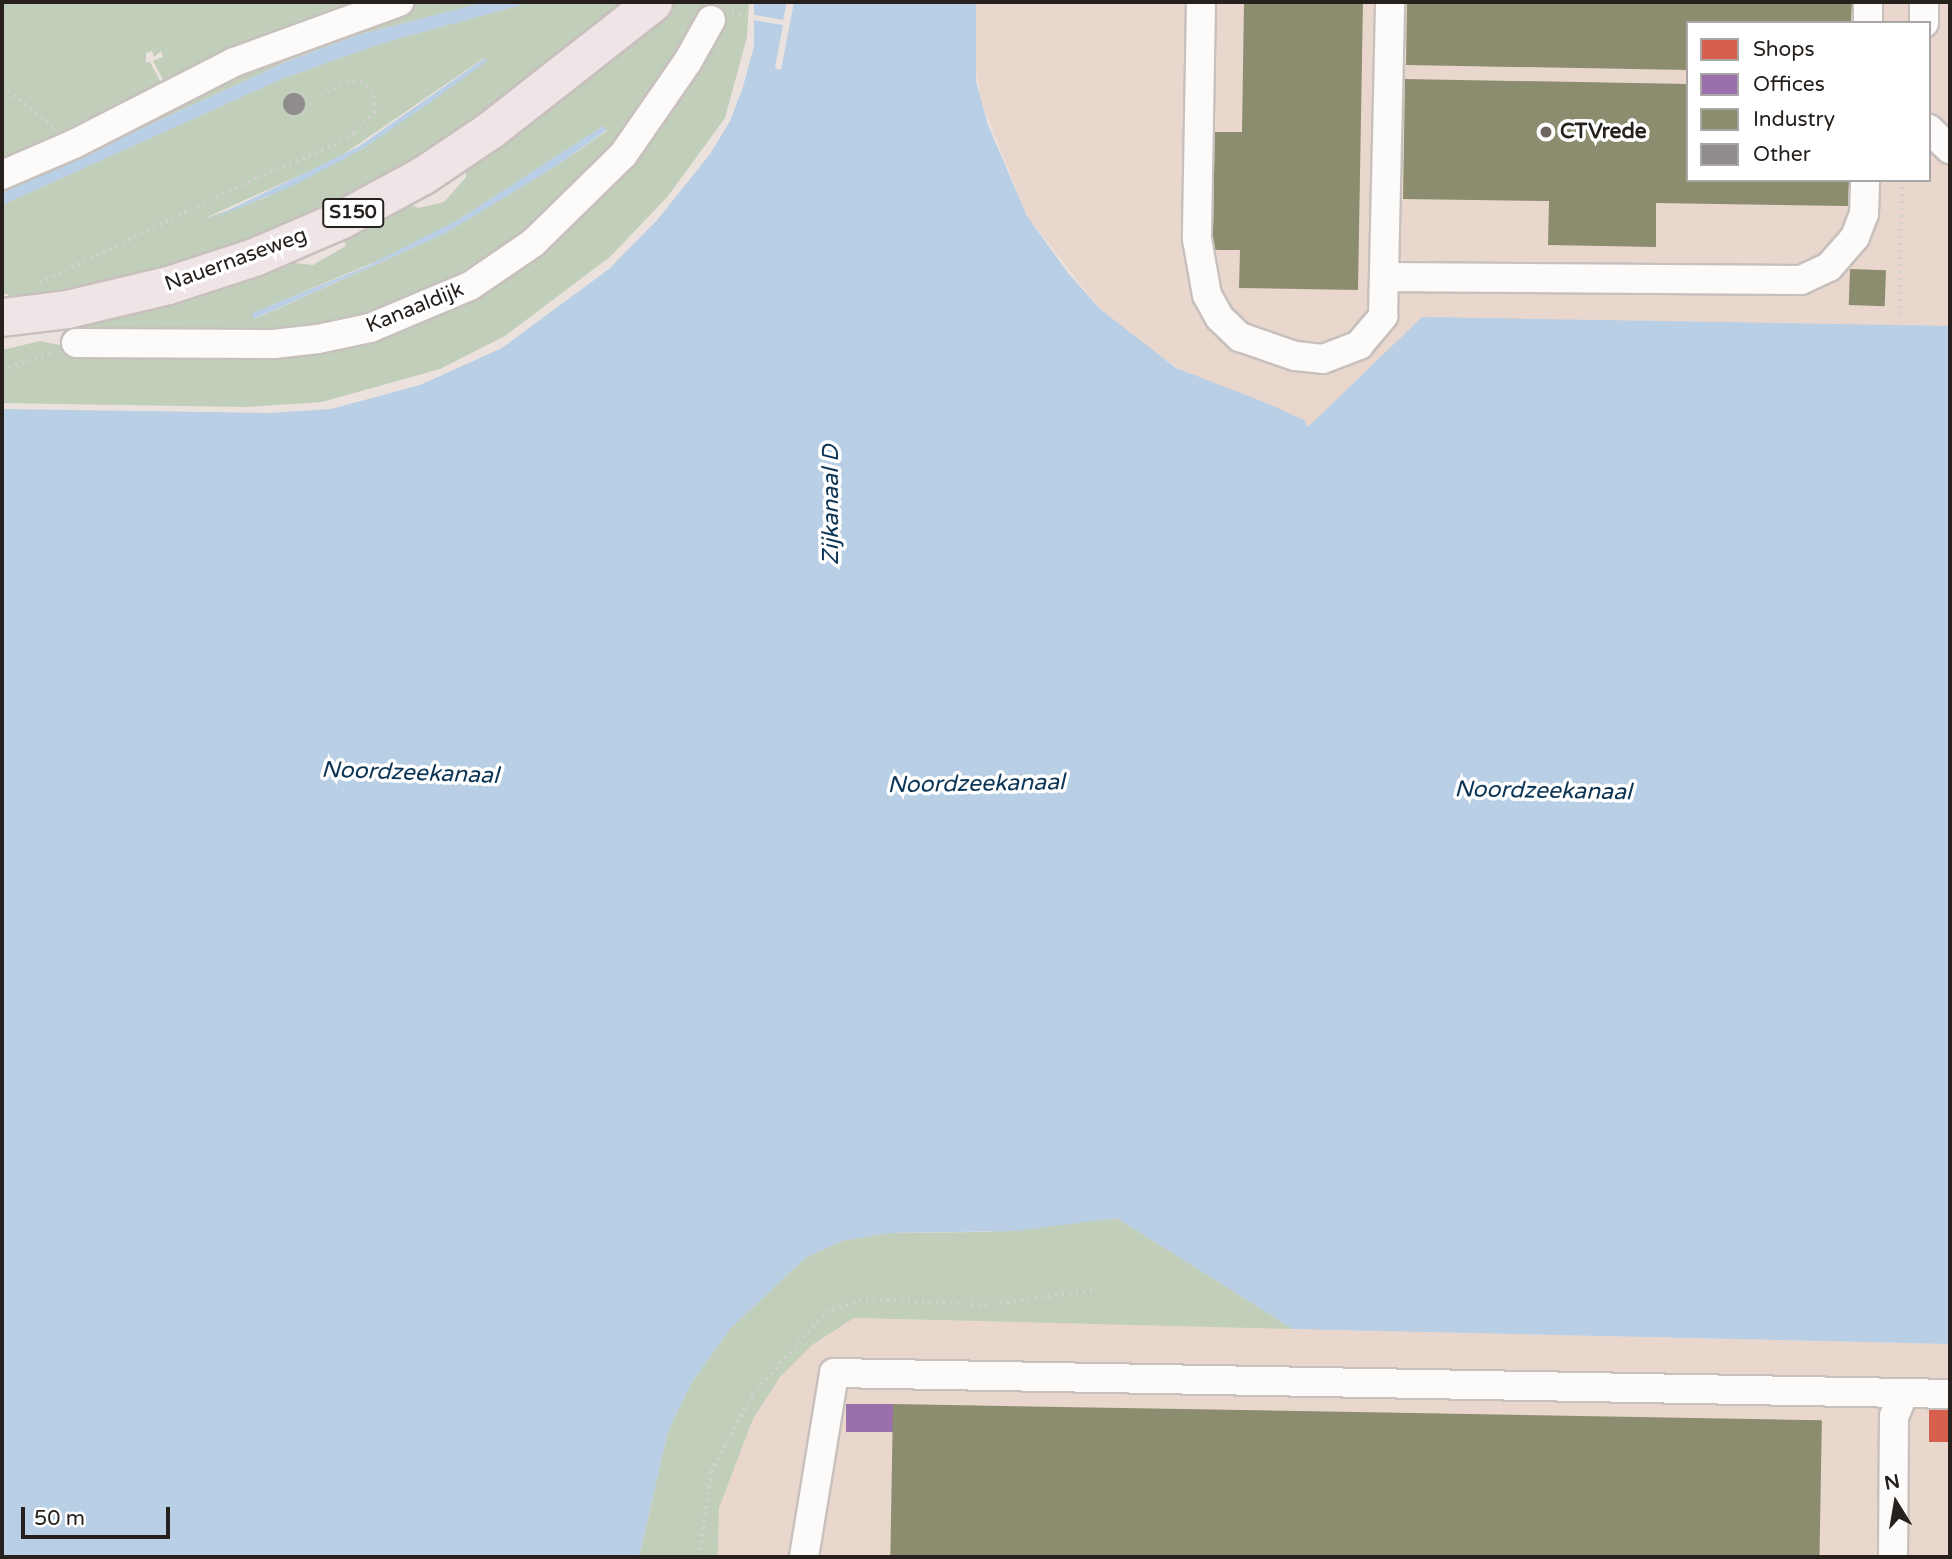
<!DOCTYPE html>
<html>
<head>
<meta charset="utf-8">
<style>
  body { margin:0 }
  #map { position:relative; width:1952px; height:1559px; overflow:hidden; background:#ebe2dd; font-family:"Varela Round",sans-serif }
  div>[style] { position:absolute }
  .built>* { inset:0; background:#e9d7ce }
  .green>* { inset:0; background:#c0ceba }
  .water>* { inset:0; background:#b9cfe5 }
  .pier>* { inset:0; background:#ebe2dd }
  .shops>* { inset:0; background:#d6604d; transform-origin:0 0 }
  .offices>* { inset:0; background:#9970ab; transform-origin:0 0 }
  .industry>* { inset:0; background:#8c8c6e; transform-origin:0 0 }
  .building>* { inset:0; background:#908b8c }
  .round { border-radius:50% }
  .path>* { height:3.5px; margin-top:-1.75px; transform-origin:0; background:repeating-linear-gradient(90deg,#d3d0cf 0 2px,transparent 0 7px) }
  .roads { filter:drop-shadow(2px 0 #c7c0bd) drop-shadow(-2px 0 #c7c0bd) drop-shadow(0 2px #c7c0bd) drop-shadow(0 -2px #c7c0bd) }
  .minor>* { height:28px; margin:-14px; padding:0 14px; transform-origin:14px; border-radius:14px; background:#fcfbfa }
  .major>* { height:37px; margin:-18.5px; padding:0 18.5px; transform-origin:18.5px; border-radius:18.5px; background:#f0e5e6 }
  .dots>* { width:19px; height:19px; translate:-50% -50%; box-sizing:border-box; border:4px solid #fff; border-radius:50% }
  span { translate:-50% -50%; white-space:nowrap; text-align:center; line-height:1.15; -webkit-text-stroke:7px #fff; paint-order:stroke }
  .shield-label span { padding:2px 5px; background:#fff; border:2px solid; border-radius:5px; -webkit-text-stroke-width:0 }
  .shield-label { font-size:19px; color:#27211d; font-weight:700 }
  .poi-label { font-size:21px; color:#27211d; font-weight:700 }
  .left { translate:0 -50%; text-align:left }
  .street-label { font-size:21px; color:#27211d }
  .water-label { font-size:23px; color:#0c3555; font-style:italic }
  .frame { position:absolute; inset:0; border:4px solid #27211d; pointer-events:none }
  .legend { position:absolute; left:1686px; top:21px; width:245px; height:161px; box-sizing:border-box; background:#fff; border:2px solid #a9a6a5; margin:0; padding:9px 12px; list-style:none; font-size:21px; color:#27211d }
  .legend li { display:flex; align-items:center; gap:14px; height:35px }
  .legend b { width:35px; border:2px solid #a9a6a5 }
  .north { position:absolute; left:1861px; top:1468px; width:70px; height:70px; -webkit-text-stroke:5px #fff; paint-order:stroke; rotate:349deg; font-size:19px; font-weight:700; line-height:28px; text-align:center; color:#27211d }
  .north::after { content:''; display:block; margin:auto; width:24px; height:32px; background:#27211d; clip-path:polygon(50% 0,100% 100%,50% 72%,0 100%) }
  .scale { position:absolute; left:21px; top:1507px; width:149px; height:32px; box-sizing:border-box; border:4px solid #27211d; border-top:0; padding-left:9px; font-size:21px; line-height:24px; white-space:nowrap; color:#27211d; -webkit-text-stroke:5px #fff; paint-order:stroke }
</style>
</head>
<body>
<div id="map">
  <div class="built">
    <div style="clip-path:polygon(evenodd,976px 2px,1950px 2px,1950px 439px,1308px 427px,1302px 419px,1277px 408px,1198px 380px,1156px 354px,1100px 309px,1027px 216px,981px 101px,974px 58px,976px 2px,1688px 23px,1929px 23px,1929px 180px,1688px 180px,1688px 23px)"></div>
    <div style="clip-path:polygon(854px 1318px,1950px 1344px,1950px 1557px,718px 1557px,719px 1508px,753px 1419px,780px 1377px,812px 1345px)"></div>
  </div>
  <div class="green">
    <div style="clip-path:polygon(2px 2px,376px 2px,168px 89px,153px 61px,163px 57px,161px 51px,154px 57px,152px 51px,146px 53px,146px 63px,150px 62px,165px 90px,2px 170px)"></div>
    <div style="clip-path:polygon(426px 2px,485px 2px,358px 35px,288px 61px,2px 193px,2px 181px,228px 73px,373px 16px)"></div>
    <div style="clip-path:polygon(evenodd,532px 2px,635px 2px,490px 116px,302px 224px,138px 276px,9px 303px,8px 294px,2px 294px,2px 205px,284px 78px,383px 43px,532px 2px,484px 58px,486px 61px,364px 148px,265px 198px,203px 219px,338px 158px,484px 58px)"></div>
    <div style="clip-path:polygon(evenodd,673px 2px,709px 2px,707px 14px,642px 122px,491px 267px,342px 330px,85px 331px,80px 323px,2px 336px,2px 330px,248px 271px,673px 2px,603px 126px,607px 131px,553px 168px,444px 234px,255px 319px,253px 313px,396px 253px,458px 220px,603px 126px,673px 2px,458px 169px,466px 172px,466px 177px,444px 202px,419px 208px,410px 205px,458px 169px,673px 2px,343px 237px,346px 246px,313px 265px,295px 263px,296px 258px,343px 237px)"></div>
    <div style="clip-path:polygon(717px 2px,749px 2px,747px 37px,725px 118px,668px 196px,611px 256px,505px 336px,440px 369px,322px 402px,246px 407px,2px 403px,2px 350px,40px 341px,65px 346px,319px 344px,550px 233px,717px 12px)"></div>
    <div style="clip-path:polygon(1117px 1218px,1293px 1329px,854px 1318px,812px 1345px,780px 1377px,753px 1419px,719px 1508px,718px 1557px,639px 1557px,668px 1431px,692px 1382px,730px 1329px,805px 1258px,842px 1241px,888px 1233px,988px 1232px)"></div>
  </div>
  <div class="water">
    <div style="clip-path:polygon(485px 2px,532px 2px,383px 43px,284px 78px,2px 205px,2px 193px,288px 61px,358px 35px)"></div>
    <div style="clip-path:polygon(754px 2px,976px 2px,976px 81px,988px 125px,1027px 216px,1068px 273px,1100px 309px,1176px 368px,1269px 404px,1304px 420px,1308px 427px,1422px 317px,1950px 326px,1950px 1344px,1293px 1329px,1117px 1218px,1016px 1231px,888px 1233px,842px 1241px,805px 1258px,730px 1329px,692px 1382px,668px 1431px,639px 1557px,2px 1557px,2px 409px,268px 413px,331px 409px,420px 385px,502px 348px,609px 269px,658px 219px,710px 154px,730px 121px,743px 87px,754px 46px)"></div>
    <div style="clip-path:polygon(485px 58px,487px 61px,431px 102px,364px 148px,293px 186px,204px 222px,358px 147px)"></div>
    <div style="clip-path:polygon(603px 126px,607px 130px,553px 168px,444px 234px,254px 319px,252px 313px,365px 267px,458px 220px)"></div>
  </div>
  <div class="pier">
    <div style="clip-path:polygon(787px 2px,794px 2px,781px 70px,775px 68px,783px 25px,748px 19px,749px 14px,783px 20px)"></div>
  </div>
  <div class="shops">
    <div style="left:1929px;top:1408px;width:21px;height:34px"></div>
  </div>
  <div class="offices">
    <div style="left:846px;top:1404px;width:47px;height:28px"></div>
  </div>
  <div class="industry">
    <div style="clip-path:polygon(1244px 2px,1363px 2px,1358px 290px,1239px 288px,1240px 250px,1209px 250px,1211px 132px,1242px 132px)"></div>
    <div style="clip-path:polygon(1407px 2px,1852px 2px,1851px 23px,1688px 23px,1688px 70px,1406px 65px)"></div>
    <div style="clip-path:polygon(1405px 79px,1688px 84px,1688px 180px,1849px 180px,1848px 206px,1656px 203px,1656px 247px,1548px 245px,1549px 201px,1403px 199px)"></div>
    <div style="left:1850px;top:269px;width:36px;height:36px;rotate:2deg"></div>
    <div style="left:893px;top:1404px;width:929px;height:153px;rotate:1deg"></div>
  </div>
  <div class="building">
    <div class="round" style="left:283px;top:93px;width:22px;height:22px"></div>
  </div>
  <div class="path">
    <div style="left:732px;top:13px;width:15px;rotate:11deg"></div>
    <div style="left:2px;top:87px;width:68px;rotate:37.2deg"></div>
    <div style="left:40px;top:283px;width:242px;rotate:-26deg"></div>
    <div style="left:257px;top:177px;width:83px;rotate:-22.6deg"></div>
    <div style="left:334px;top:145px;width:23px;rotate:-31deg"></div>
    <div style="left:354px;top:133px;width:30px;rotate:-45deg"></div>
    <div style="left:375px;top:112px;width:20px;rotate:-96deg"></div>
    <div style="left:373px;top:92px;width:14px;rotate:-141deg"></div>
    <div style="left:362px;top:83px;width:14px;rotate:-176deg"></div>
    <div style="left:348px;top:82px;width:29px;rotate:155deg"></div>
    <div style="left:1899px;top:315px;width:135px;rotate:-88.7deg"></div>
    <div style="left:2px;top:370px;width:55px;rotate:-20.1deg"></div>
    <div style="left:699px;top:1557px;width:86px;rotate:-82deg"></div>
    <div style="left:711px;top:1472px;width:87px;rotate:-62deg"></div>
    <div style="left:752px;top:1395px;width:111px;rotate:-48.3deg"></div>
    <div style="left:826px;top:1312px;width:42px;rotate:-18deg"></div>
    <div style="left:866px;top:1299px;width:120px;rotate:2.9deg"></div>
    <div style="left:986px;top:1305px;width:110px;rotate:-7.8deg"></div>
  </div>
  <div class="roads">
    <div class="minor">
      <div style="left:1201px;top:2px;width:237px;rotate:91deg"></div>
      <div style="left:1197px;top:239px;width:57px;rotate:79.9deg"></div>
      <div style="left:1207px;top:295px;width:26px;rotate:61deg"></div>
      <div style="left:1220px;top:318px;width:28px;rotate:44deg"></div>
      <div style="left:1240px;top:337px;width:58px;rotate:19.1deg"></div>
      <div style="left:1295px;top:356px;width:28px;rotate:6deg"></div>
      <div style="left:1323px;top:359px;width:39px;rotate:-21deg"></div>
      <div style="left:1359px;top:345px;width:38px;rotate:-50deg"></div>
      <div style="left:1383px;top:316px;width:314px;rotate:-88.7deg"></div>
      <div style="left:1924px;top:2px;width:21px;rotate:90deg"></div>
      <div style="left:1868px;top:23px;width:21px;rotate:-90deg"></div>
      <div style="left:1929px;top:129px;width:29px;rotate:44deg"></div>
      <div style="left:2px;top:175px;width:78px;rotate:-23.3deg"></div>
      <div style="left:74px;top:144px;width:180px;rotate:-27.1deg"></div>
      <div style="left:234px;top:62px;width:176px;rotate:-20deg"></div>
      <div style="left:1384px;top:277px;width:417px;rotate:0.4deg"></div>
      <div style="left:1801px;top:280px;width:31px;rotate:-25deg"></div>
      <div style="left:1829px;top:267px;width:40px;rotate:-49deg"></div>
      <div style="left:1855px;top:237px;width:25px;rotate:-69deg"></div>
      <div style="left:1864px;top:214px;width:34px;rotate:-88deg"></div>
      <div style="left:76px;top:343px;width:198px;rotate:0.3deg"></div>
      <div style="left:274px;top:344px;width:44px;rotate:-6.5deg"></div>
      <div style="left:318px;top:339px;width:53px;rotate:-11.9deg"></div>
      <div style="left:370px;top:328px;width:108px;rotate:-22.8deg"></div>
      <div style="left:470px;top:286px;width:76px;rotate:-34.3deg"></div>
      <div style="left:533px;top:243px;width:126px;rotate:-44.4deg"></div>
      <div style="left:623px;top:155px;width:114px;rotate:-55.3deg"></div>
      <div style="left:688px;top:61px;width:47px;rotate:-60.7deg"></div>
      <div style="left:1904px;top:1393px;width:46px;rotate:1.2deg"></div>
      <div style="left:804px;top:1557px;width:186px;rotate:-80.7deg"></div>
      <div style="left:834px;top:1373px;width:1070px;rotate:1.07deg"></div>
      <div style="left:1904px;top:1393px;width:25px;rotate:113deg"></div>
      <div style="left:1894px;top:1416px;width:141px;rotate:90.4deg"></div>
    </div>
    <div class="major">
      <div style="left:2px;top:317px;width:65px;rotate:-7deg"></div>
      <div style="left:67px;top:309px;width:104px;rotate:-13.4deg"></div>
      <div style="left:168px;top:285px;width:90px;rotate:-18deg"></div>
      <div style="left:254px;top:257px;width:94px;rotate:-23.3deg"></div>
      <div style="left:340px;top:220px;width:94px;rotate:-28.5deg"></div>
      <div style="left:423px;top:175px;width:81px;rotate:-33.9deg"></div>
      <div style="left:490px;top:130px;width:207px;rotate:-38.1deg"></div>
    </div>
  </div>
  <div class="dots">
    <div style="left:1546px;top:132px;background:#6c6560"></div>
  </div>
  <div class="shield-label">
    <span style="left:353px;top:213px">S150</span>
  </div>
  <div class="poi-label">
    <span class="left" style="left:1560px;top:132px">CTVrede</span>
  </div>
  <div class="street-label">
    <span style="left:236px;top:260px;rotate:-20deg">Nauernaseweg</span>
    <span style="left:415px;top:308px;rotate:-22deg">Kanaaldijk</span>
  </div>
  <div class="water-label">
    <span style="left:831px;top:505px;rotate:-90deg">Zijkanaal D</span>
    <span style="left:410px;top:773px;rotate:2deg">Noordzeekanaal</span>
    <span style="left:976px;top:784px;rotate:-1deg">Noordzeekanaal</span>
    <span style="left:1543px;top:791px;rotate:1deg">Noordzeekanaal</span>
  </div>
  <div class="frame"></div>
  <ul class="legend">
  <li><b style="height:19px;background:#d6604d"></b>Shops</li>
  <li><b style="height:19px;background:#9970ab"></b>Offices</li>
  <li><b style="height:19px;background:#8c8c6e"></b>Industry</li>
  <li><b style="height:19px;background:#908b8c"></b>Other</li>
  </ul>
  <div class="north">N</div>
  <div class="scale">50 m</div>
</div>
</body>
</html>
